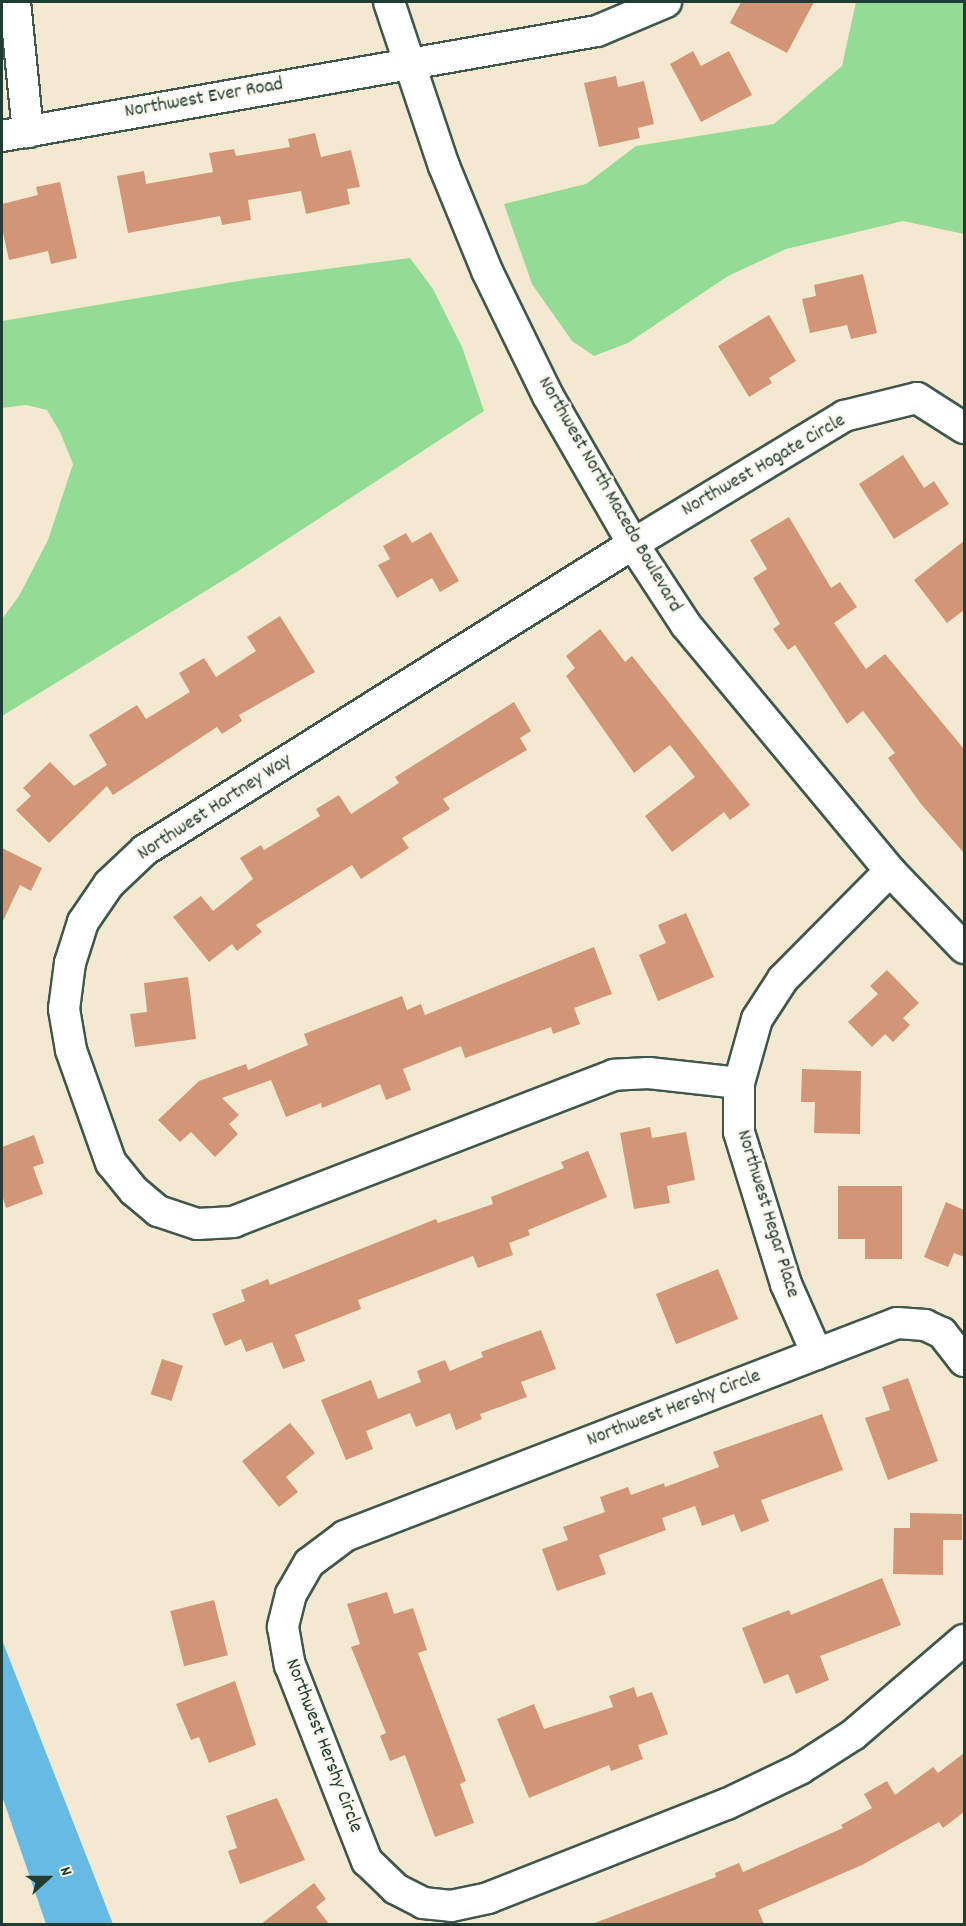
<!DOCTYPE html>
<html>
<head>
<meta charset="utf-8">
<style>
  body { margin:0 }
  #map { position:relative; width:966px; height:1926px; overflow:hidden; background:#f3e9d1; font-family:Dekko,sans-serif }
  div>[style] { position:absolute }
  .green>* { inset:0; background:#94db95 }
  .water>* { inset:0; background:#67bbe3 }
  .building>* { inset:0; background:#d29676; transform-origin:0 0 }
  .roads { filter:drop-shadow(2px 0 #3f574c) drop-shadow(-2px 0 #3f574c) drop-shadow(0 2px #3f574c) drop-shadow(0 -2px #3f574c) }
  .minor>* { height:30px; margin:-15px; padding:0 15px; transform-origin:15px; border-radius:15px; background:#fff }
  span { translate:-50% -50%; white-space:nowrap; text-align:center; line-height:1.15; -webkit-text-stroke:5px #fbf7ec; paint-order:stroke }
  .street-label { font-size:20px; color:#1f3d34 }
  .frame { position:absolute; inset:0; border:3px solid #1f3d34; pointer-events:none }
  .north { position:absolute; left:18px; top:1848px; width:60px; height:60px; -webkit-text-stroke:4px #fbf7ec; paint-order:stroke; rotate:69deg; font-size:16px; font-weight:700; line-height:24px; text-align:center; color:#1f3d34 }
  .north::after { content:''; display:block; margin:auto; width:21px; height:27px; background:#1f3d34; clip-path:polygon(50% 0,100% 100%,50% 72%,0 100%) }
</style>
</head>
<body>
<div id="map">
  <div class="green">
    <div style="clip-path:polygon(856px 2px,964px 2px,964px 234px,903px 221px,786px 249px,728px 276px,628px 343px,594px 356px,572px 341px,532px 284px,504px 204px,586px 184px,636px 146px,774px 124px,842px 66px)"></div>
    <div style="clip-path:polygon(410px 258px,433px 289px,462px 347px,484px 411px,243px 568px,2px 716px,2px 619px,19px 596px,48px 540px,73px 464px,60px 432px,47px 410px,26px 405px,2px 408px,2px 321px,251px 279px)"></div>
  </div>
  <div class="water">
    <div style="clip-path:polygon(2px 1640px,113px 1924px,46px 1924px,2px 1796px)"></div>
  </div>
  <div class="building">
    <div style="clip-path:polygon(741px 2px,814px 2px,787px 53px,730px 23px)"></div>
    <div style="clip-path:polygon(693px 51px,701px 66px,729px 51px,752px 95px,701px 122px,670px 64px)"></div>
    <div style="clip-path:polygon(616px 76px,618px 87px,644px 81px,654px 124px,638px 128px,640px 138px,599px 147px,584px 83px)"></div>
    <div style="clip-path:polygon(315px 133px,321px 157px,351px 150px,360px 187px,347px 189px,350px 204px,306px 214px,301px 191px,248px 200px,251px 220px,222px 225px,220px 216px,128px 233px,117px 176px,144px 171px,146px 184px,213px 172px,209px 153px,234px 149px,236px 156px,290px 147px,288px 139px)"></div>
    <div style="clip-path:polygon(60px 182px,77px 258px,51px 264px,48px 251px,9px 260px,2px 228px,2px 204px,38px 195px,36px 187px)"></div>
    <div style="clip-path:polygon(863px 274px,877px 333px,851px 339px,847px 325px,810px 333px,802px 299px,816px 296px,814px 285px)"></div>
    <div style="clip-path:polygon(769px 315px,796px 361px,769px 378px,772px 383px,749px 397px,718px 346px)"></div>
    <div style="clip-path:polygon(903px 455px,924px 488px,934px 481px,949px 504px,894px 539px,859px 484px)"></div>
    <div style="clip-path:polygon(789px 517px,831px 588px,840px 582px,857px 607px,834px 623px,866px 669px,885px 654px,964px 749px,964px 853px,921px 804px,888px 758px,895px 753px,863px 711px,847px 724px,795px 645px,788px 650px,773px 629px,780px 624px,753px 578px,767px 569px,750px 540px)"></div>
    <div style="clip-path:polygon(431px 532px,459px 581px,440px 592px,432px 578px,397px 598px,378px 565px,390px 559px,383px 546px,406px 533px,412px 543px)"></div>
    <div style="clip-path:polygon(964px 541px,964px 610px,947px 623px,914px 580px)"></div>
    <div style="clip-path:polygon(280px 616px,315px 672px,239px 715px,242px 721px,222px 734px,217px 727px,113px 795px,107px 786px,49px 843px,16px 810px,31px 796px,23px 788px,50px 762px,74px 786px,107px 765px,89px 735px,137px 705px,146px 719px,190px 692px,179px 673px,204px 658px,216px 677px,256px 651px,247px 637px)"></div>
    <div style="clip-path:polygon(600px 629px,625px 662px,632px 656px,750px 805px,730px 820px,724px 812px,672px 852px,645px 816px,695px 777px,670px 745px,634px 773px,566px 676px,575px 668px,566px 656px)"></div>
    <div style="clip-path:polygon(514px 702px,531px 731px,520px 738px,527px 750px,443px 799px,450px 809px,402px 838px,409px 848px,361px 879px,352px 865px,256px 925px,262px 932px,237px 951px,232px 944px,209px 962px,173px 917px,201px 896px,213px 911px,253px 879px,240px 858px,261px 845px,264px 850px,320px 816px,316px 809px,339px 795px,351px 814px,399px 783px,395px 777px)"></div>
    <div style="clip-path:polygon(2px 848px,42px 868px,31px 891px,20px 885px,2px 923px)"></div>
    <div style="clip-path:polygon(686px 913px,714px 977px,658px 1001px,639px 955px,666px 943px,658px 925px)"></div>
    <div style="clip-path:polygon(594px 947px,612px 994px,574px 1008px,580px 1024px,553px 1034px,551px 1027px,465px 1058px,461px 1046px,403px 1069px,411px 1090px,386px 1100px,380px 1084px,322px 1108px,321px 1103px,286px 1117px,271px 1080px,222px 1098px,239px 1115px,229px 1124px,238px 1134px,215px 1157px,191px 1132px,180px 1142px,158px 1120px,199px 1081px,246px 1064px,248px 1070px,308px 1045px,304px 1034px,322px 1027px,402px 996px,407px 1010px,421px 1004px,425px 1015px)"></div>
    <div style="clip-path:polygon(887px 970px,919px 1003px,903px 1018px,910px 1025px,893px 1042px,885px 1034px,872px 1047px,848px 1022px,878px 994px,870px 986px)"></div>
    <div style="clip-path:polygon(188px 977px,196px 1039px,135px 1047px,130px 1014px,147px 1012px,144px 983px)"></div>
    <div style="clip-path:polygon(802px 1069px,861px 1071px,860px 1134px,814px 1133px,815px 1102px,801px 1102px)"></div>
    <div style="clip-path:polygon(650px 1127px,652px 1138px,686px 1132px,695px 1180px,667px 1186px,670px 1203px,634px 1209px,620px 1133px)"></div>
    <div style="clip-path:polygon(34px 1135px,44px 1163px,33px 1167px,43px 1194px,6px 1208px,2px 1195px,2px 1147px)"></div>
    <div style="clip-path:polygon(588px 1151px,607px 1197px,528px 1230px,530px 1235px,509px 1243px,513px 1255px,478px 1268px,473px 1256px,358px 1300px,361px 1309px,295px 1335px,305px 1361px,283px 1369px,272px 1342px,246px 1352px,241px 1339px,225px 1346px,212px 1314px,245px 1301px,241px 1290px,268px 1279px,270px 1285px,436px 1219px,438px 1223px,493px 1204px,491px 1197px,564px 1168px,561px 1162px)"></div>
    <div style="clip-path:polygon(838px 1186px,902px 1186px,902px 1259px,865px 1259px,865px 1239px,838px 1239px)"></div>
    <div style="clip-path:polygon(946px 1202px,964px 1210px,964px 1257px,954px 1253px,948px 1267px,924px 1257px)"></div>
    <div style="left:718px;top:1269px;width:54px;height:67px;rotate:68deg"></div>
    <div style="clip-path:polygon(541px 1330px,556px 1369px,521px 1382px,527px 1397px,480px 1414px,482px 1419px,456px 1430px,450px 1413px,416px 1427px,410px 1413px,366px 1431px,373px 1449px,346px 1460px,321px 1400px,371px 1380px,378px 1399px,421px 1382px,417px 1371px,445px 1360px,450px 1371px,483px 1357px,481px 1352px)"></div>
    <div style="left:162px;top:1359px;width:22px;height:37px;rotate:18deg"></div>
    <div style="clip-path:polygon(908px 1378px,938px 1461px,888px 1480px,865px 1418px,890px 1410px,882px 1387px)"></div>
    <div style="clip-path:polygon(822px 1414px,843px 1470px,761px 1500px,769px 1521px,741px 1532px,734px 1514px,702px 1526px,695px 1506px,662px 1518px,666px 1530px,599px 1555px,606px 1574px,557px 1591px,542px 1549px,568px 1540px,563px 1527px,605px 1512px,600px 1497px,628px 1487px,631px 1495px,664px 1483px,665px 1487px,719px 1467px,713px 1452px)"></div>
    <div style="clip-path:polygon(290px 1423px,315px 1453px,286px 1477px,298px 1492px,279px 1507px,242px 1461px)"></div>
    <div style="clip-path:polygon(910px 1513px,962px 1514px,962px 1540px,943px 1540px,943px 1575px,893px 1574px,894px 1528px,910px 1528px)"></div>
    <div style="clip-path:polygon(882px 1578px,901px 1625px,820px 1656px,829px 1680px,796px 1694px,788px 1674px,764px 1684px,742px 1628px,789px 1610px,791px 1615px)"></div>
    <div style="clip-path:polygon(387px 1592px,394px 1614px,413px 1608px,427px 1650px,418px 1653px,466px 1781px,460px 1784px,474px 1823px,435px 1837px,405px 1755px,390px 1761px,380px 1736px,386px 1733px,351px 1647px,360px 1644px,347px 1604px)"></div>
    <div style="left:214px;top:1600px;width:57px;height:45px;rotate:76deg"></div>
    <div style="clip-path:polygon(235px 1681px,256px 1745px,209px 1763px,199px 1737px,191px 1740px,176px 1704px)"></div>
    <div style="clip-path:polygon(634px 1687px,637px 1697px,652px 1692px,668px 1734px,638px 1745px,643px 1759px,611px 1771px,609px 1765px,529px 1798px,497px 1719px,534px 1704px,544px 1729px,613px 1707px,609px 1696px)"></div>
    <div style="clip-path:polygon(964px 1753px,964px 1812px,943px 1828px,939px 1822px,862px 1865px,758px 1910px,764px 1924px,592px 1924px,716px 1877px,715px 1873px,739px 1863px,743px 1872px,843px 1828px,841px 1825px,872px 1808px,864px 1794px,887px 1781px,895px 1795px,933px 1767px,938px 1773px)"></div>
    <div style="clip-path:polygon(277px 1798px,305px 1860px,240px 1884px,228px 1851px,237px 1848px,226px 1816px)"></div>
    <div style="clip-path:polygon(314px 1883px,326px 1899px,316px 1907px,329px 1924px,261px 1924px)"></div>
  </div>
  <div class="roads">
    <div class="minor">
      <div style="left:15px;top:2px;width:131px;rotate:84.3deg"></div>
      <div style="left:389px;top:2px;width:173px;rotate:71.5deg"></div>
      <div style="left:444px;top:166px;width:113px;rotate:67.7deg"></div>
      <div style="left:487px;top:271px;width:139px;rotate:64deg"></div>
      <div style="left:548px;top:396px;width:171px;rotate:60.1deg"></div>
      <div style="left:633px;top:544px;width:97px;rotate:56.8deg"></div>
      <div style="left:686px;top:625px;width:320px;rotate:50.3deg"></div>
      <div style="left:890px;top:871px;width:107px;rotate:46.1deg"></div>
      <div style="left:2px;top:136px;width:604px;rotate:-10.01deg"></div>
      <div style="left:597px;top:31px;width:75px;rotate:-22.8deg"></div>
      <div style="left:739px;top:1083px;width:91px;rotate:-173.7deg"></div>
      <div style="left:649px;top:1073px;width:35px;rotate:177deg"></div>
      <div style="left:614px;top:1075px;width:407px;rotate:158.9deg"></div>
      <div style="left:234px;top:1222px;width:37px;rotate:177deg"></div>
      <div style="left:197px;top:1224px;width:41px;rotate:-161.6deg"></div>
      <div style="left:158px;top:1211px;width:31px;rotate:-140deg"></div>
      <div style="left:134px;top:1191px;width:36px;rotate:-129deg"></div>
      <div style="left:111px;top:1163px;width:120px;rotate:-109.5deg"></div>
      <div style="left:71px;top:1050px;width:42px;rotate:-99.7deg"></div>
      <div style="left:64px;top:1009px;width:46px;rotate:-82.6deg"></div>
      <div style="left:70px;top:963px;width:43px;rotate:-72.4deg"></div>
      <div style="left:83px;top:922px;width:46px;rotate:-55.6deg"></div>
      <div style="left:109px;top:884px;width:50px;rotate:-43.4deg"></div>
      <div style="left:145px;top:850px;width:576px;rotate:-32.09deg"></div>
      <div style="left:633px;top:544px;width:247px;rotate:-31.2deg"></div>
      <div style="left:844px;top:416px;width:75px;rotate:-13.9deg"></div>
      <div style="left:917px;top:398px;width:56px;rotate:32.6deg"></div>
      <div style="left:817px;top:1354px;width:77px;rotate:-113.9deg"></div>
      <div style="left:786px;top:1284px;width:159px;rotate:-107.2deg"></div>
      <div style="left:739px;top:1132px;width:49px;rotate:-90deg"></div>
      <div style="left:739px;top:1083px;width:66px;rotate:-74.3deg"></div>
      <div style="left:757px;top:1019px;width:48px;rotate:-57deg"></div>
      <div style="left:783px;top:979px;width:152px;rotate:-45.3deg"></div>
      <div style="left:964px;top:1361px;width:36px;rotate:-128deg"></div>
      <div style="left:942px;top:1333px;width:19px;rotate:-155deg"></div>
      <div style="left:925px;top:1325px;width:28px;rotate:-176deg"></div>
      <div style="left:897px;top:1323px;width:592px;rotate:158.9deg"></div>
      <div style="left:345px;top:1536px;width:45px;rotate:143.1deg"></div>
      <div style="left:309px;top:1563px;width:36px;rotate:120deg"></div>
      <div style="left:291px;top:1594px;width:34px;rotate:104deg"></div>
      <div style="left:283px;top:1627px;width:39px;rotate:80deg"></div>
      <div style="left:290px;top:1665px;width:211px;rotate:68.6deg"></div>
      <div style="left:367px;top:1861px;width:40px;rotate:44deg"></div>
      <div style="left:396px;top:1889px;width:30px;rotate:27deg"></div>
      <div style="left:423px;top:1903px;width:28px;rotate:6deg"></div>
      <div style="left:451px;top:1906px;width:38px;rotate:-12deg"></div>
      <div style="left:488px;top:1898px;width:257px;rotate:-21.5deg"></div>
      <div style="left:727px;top:1804px;width:81px;rotate:-25.6deg"></div>
      <div style="left:800px;top:1769px;width:63px;rotate:-32.7deg"></div>
      <div style="left:853px;top:1735px;width:146px;rotate:-40.6deg"></div>
    </div>
  </div>
  <div class="street-label">
    <span style="left:204px;top:99px;rotate:-10deg">Northwest Ever Road</span>
    <span style="left:764px;top:466px;rotate:-30deg">Northwest Hogate Circle</span>
    <span style="left:609px;top:495px;rotate:60deg">Northwest North Macedo Boulevard</span>
    <span style="left:215px;top:808px;rotate:-33deg">Northwest Hartney Way</span>
    <span style="left:767px;top:1214px;rotate:73deg">Northwest Hegar Place</span>
    <span style="left:674px;top:1409px;rotate:-21deg">Northwest Hershy Circle</span>
    <span style="left:323px;top:1746px;rotate:69deg">Northwest Hershy Circle</span>
  </div>
  <div class="frame"></div>
  <div class="north">N</div>
</div>
</body>
</html>
